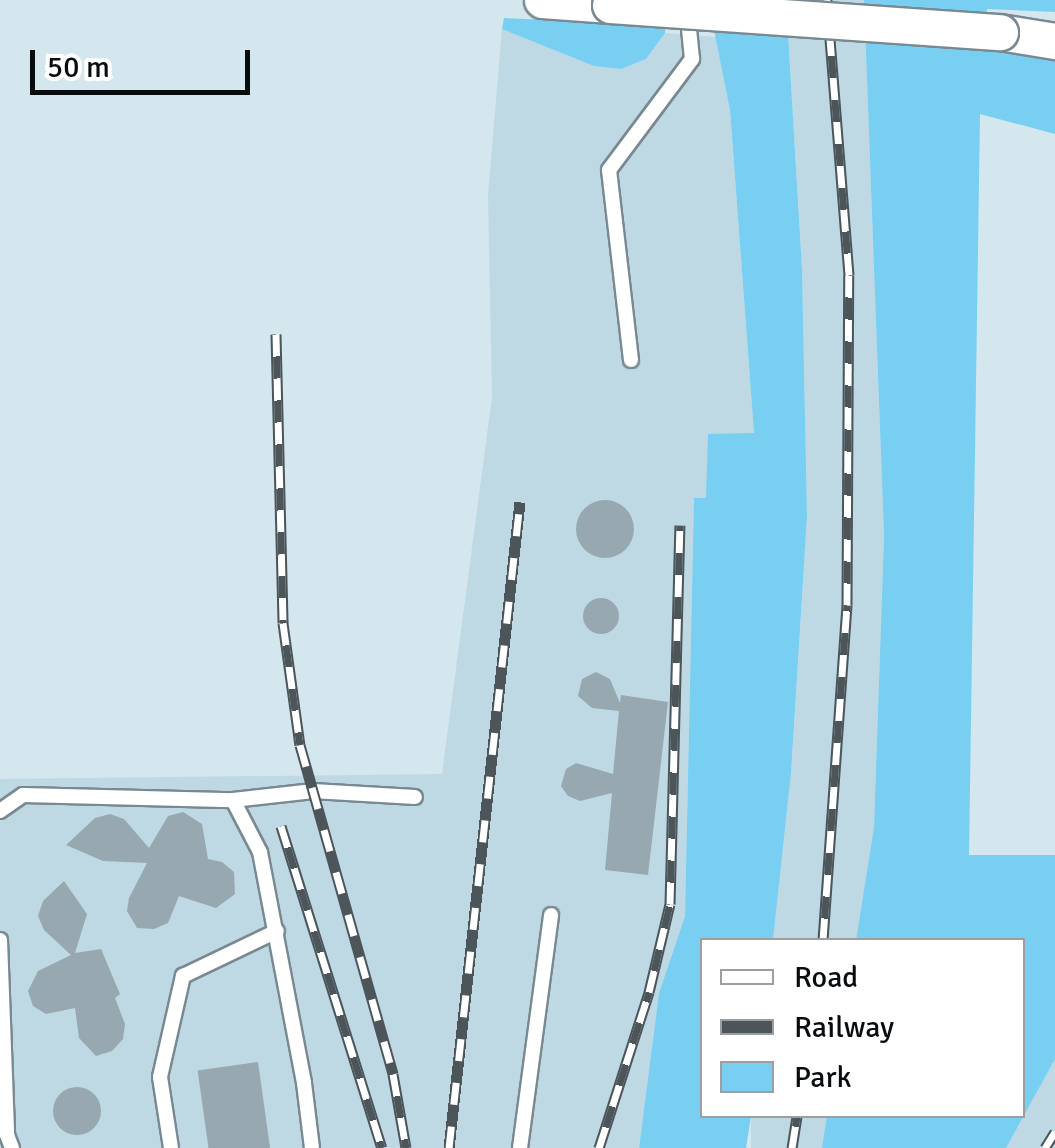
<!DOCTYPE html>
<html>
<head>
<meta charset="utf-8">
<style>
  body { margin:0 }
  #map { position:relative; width:1055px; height:1148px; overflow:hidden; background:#d4e6ee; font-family:Signika,sans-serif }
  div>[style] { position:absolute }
  .built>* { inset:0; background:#bed9e4; transform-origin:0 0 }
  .green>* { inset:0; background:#78cff2 }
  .building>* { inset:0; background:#97a8b0; transform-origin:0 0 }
  .round { border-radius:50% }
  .roads { filter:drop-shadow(2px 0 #798991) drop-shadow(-2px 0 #798991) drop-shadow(0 2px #798991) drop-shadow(0 -2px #798991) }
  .service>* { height:14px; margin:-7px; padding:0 7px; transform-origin:7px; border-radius:7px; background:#fff }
  .tertiary>* { height:35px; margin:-17.5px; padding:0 17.5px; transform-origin:17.5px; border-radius:17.5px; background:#fff }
  .rail>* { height:11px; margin-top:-5.5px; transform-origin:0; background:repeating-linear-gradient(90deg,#fff 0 22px,#4c555a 0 44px); box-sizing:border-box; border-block:2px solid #4c555a }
  .bridges { filter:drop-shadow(2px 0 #798991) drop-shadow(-2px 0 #798991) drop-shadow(0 2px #798991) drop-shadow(0 -2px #798991) }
  .tertiary-bridge>* { height:35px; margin:-17.5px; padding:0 17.5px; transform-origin:17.5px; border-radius:17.5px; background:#fff }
  span { translate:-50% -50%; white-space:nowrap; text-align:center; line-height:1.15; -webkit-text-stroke:9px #fff; paint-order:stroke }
  .legend { position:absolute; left:700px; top:938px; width:325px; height:180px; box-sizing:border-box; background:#fff; border:2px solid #9c9e9f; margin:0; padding:12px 18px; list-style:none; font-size:30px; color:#070c0f }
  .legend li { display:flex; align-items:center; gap:20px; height:50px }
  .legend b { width:50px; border:2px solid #9c9e9f }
  .scale { position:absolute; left:30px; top:50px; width:220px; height:45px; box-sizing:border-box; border:5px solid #070c0f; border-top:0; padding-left:12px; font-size:30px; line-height:35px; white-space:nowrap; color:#070c0f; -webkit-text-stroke:8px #fff; paint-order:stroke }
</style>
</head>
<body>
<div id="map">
  <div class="built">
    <div style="clip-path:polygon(786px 0,864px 0,884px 536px,874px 827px,856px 940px,773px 940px,791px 773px,807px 516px,802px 269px)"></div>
    <div style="clip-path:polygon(502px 29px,594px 66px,621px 69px,646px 59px,665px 33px,716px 37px,730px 110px,754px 433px,706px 499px,694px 499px,685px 916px,659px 993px,639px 1148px,0 1148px,0 779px,442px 774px,492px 397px,488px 194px)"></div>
    <div style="clip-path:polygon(1055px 1058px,1055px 1148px,1006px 1148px)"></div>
    <div style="left:751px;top:1116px;width:76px;height:32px"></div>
  </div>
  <div class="green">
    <div style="clip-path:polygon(668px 0,665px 33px,646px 59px,621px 69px,594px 66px,502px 29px,504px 18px,615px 23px)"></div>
    <div style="clip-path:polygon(708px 0,786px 0,802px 269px,807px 516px,791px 773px,773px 940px,702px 940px,702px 1116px,751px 1116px,746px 1148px,639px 1148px,659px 993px,685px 916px,694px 498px,706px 498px,708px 434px,754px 433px,730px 110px)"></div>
    <div style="clip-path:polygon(864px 0,1055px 0,1055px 12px,987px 9px,988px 46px,1055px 51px,1055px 134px,980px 114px,969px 855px,1055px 855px,1055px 1059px,1006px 1148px,822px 1148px,827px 1116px,1022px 1116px,1022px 940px,856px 940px,874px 827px,884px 536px)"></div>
  </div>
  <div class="building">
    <div class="round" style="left:576px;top:500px;width:58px;height:58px"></div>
    <div class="round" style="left:583px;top:598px;width:36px;height:36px"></div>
    <div style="clip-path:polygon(596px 672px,610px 679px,620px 703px,621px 695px,668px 702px,648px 875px,605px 870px,612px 793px,580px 801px,568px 796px,561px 786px,566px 769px,576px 763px,613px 774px,619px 711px,592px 708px,578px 696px,582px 679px)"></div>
    <div style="clip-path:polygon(183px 812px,202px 824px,208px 859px,222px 862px,234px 872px,235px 894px,216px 908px,179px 896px,168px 923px,154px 929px,137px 928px,127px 911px,129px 898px,147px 863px,103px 861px,66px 845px,95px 818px,110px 814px,124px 819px,149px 848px,168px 816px)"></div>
    <div style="clip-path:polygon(64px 881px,87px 914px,75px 953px,101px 949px,120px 994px,115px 998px,125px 1024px,123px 1039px,112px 1051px,96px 1056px,79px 1038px,75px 1008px,46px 1014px,33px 1006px,28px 991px,38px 971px,71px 955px,44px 930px,38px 916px,43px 901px)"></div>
    <div style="left:258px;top:1062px;width:87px;height:61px;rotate:82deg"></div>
    <div class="round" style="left:53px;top:1087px;width:48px;height:48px"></div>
  </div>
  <div class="roads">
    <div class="service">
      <div style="left:631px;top:360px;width:191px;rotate:-96.6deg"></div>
      <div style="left:609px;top:170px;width:139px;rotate:-53.2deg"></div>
      <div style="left:692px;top:59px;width:50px;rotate:-95.7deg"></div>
      <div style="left:233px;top:800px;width:59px;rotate:62.6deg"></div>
      <div style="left:260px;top:852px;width:235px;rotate:79.2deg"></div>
      <div style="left:304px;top:1083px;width:65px;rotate:83deg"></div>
      <div style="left:0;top:811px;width:28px;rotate:-35deg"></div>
      <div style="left:23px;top:795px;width:210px;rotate:1.4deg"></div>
      <div style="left:233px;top:800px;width:81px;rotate:-6.4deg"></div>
      <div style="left:313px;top:791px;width:102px;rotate:3.4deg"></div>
      <div style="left:0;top:940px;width:195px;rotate:87.9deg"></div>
      <div style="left:7px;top:1135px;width:14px;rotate:69deg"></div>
      <div style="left:171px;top:1148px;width:72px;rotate:-98.8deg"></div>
      <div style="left:160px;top:1077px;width:104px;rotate:-77.2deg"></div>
      <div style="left:183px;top:976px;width:104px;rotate:-25.6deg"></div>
      <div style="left:520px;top:1148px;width:235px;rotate:-82.4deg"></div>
    </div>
    <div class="tertiary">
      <div style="left:542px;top:0;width:68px;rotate:4.2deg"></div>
      <div style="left:1000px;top:32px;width:56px;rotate:9.3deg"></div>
    </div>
  </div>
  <div class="rail">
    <div style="left:276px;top:334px;width:289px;rotate:88.6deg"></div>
    <div style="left:283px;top:623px;width:123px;rotate:82.1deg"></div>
    <div style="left:300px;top:745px;width:342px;rotate:74.2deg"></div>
    <div style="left:393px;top:1074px;width:75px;rotate:80deg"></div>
    <div style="left:281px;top:826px;width:337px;rotate:72.6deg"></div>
    <div style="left:823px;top:940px;width:336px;rotate:-85.9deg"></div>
    <div style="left:847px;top:605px;width:330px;rotate:-89.7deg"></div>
    <div style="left:849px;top:275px;width:276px;rotate:-94.6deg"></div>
    <div style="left:449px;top:1148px;width:650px;rotate:-83.73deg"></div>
    <div style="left:599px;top:1148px;width:164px;rotate:-72.2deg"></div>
    <div style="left:649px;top:992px;width:90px;rotate:-76.6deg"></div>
    <div style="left:670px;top:904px;width:379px;rotate:-88.5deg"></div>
    <div style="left:792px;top:1148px;width:32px;rotate:-81deg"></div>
    <div style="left:1045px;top:1148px;width:19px;rotate:-58deg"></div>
  </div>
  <div class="bridges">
    <div class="tertiary-bridge">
      <div style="left:610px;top:5px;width:391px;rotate:4deg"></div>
    </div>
  </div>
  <ul class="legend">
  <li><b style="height:12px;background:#fff"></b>Road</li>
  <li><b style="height:12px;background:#4c555a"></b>Railway</li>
  <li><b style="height:28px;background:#78cff2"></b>Park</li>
  </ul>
  <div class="scale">50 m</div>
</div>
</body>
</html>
